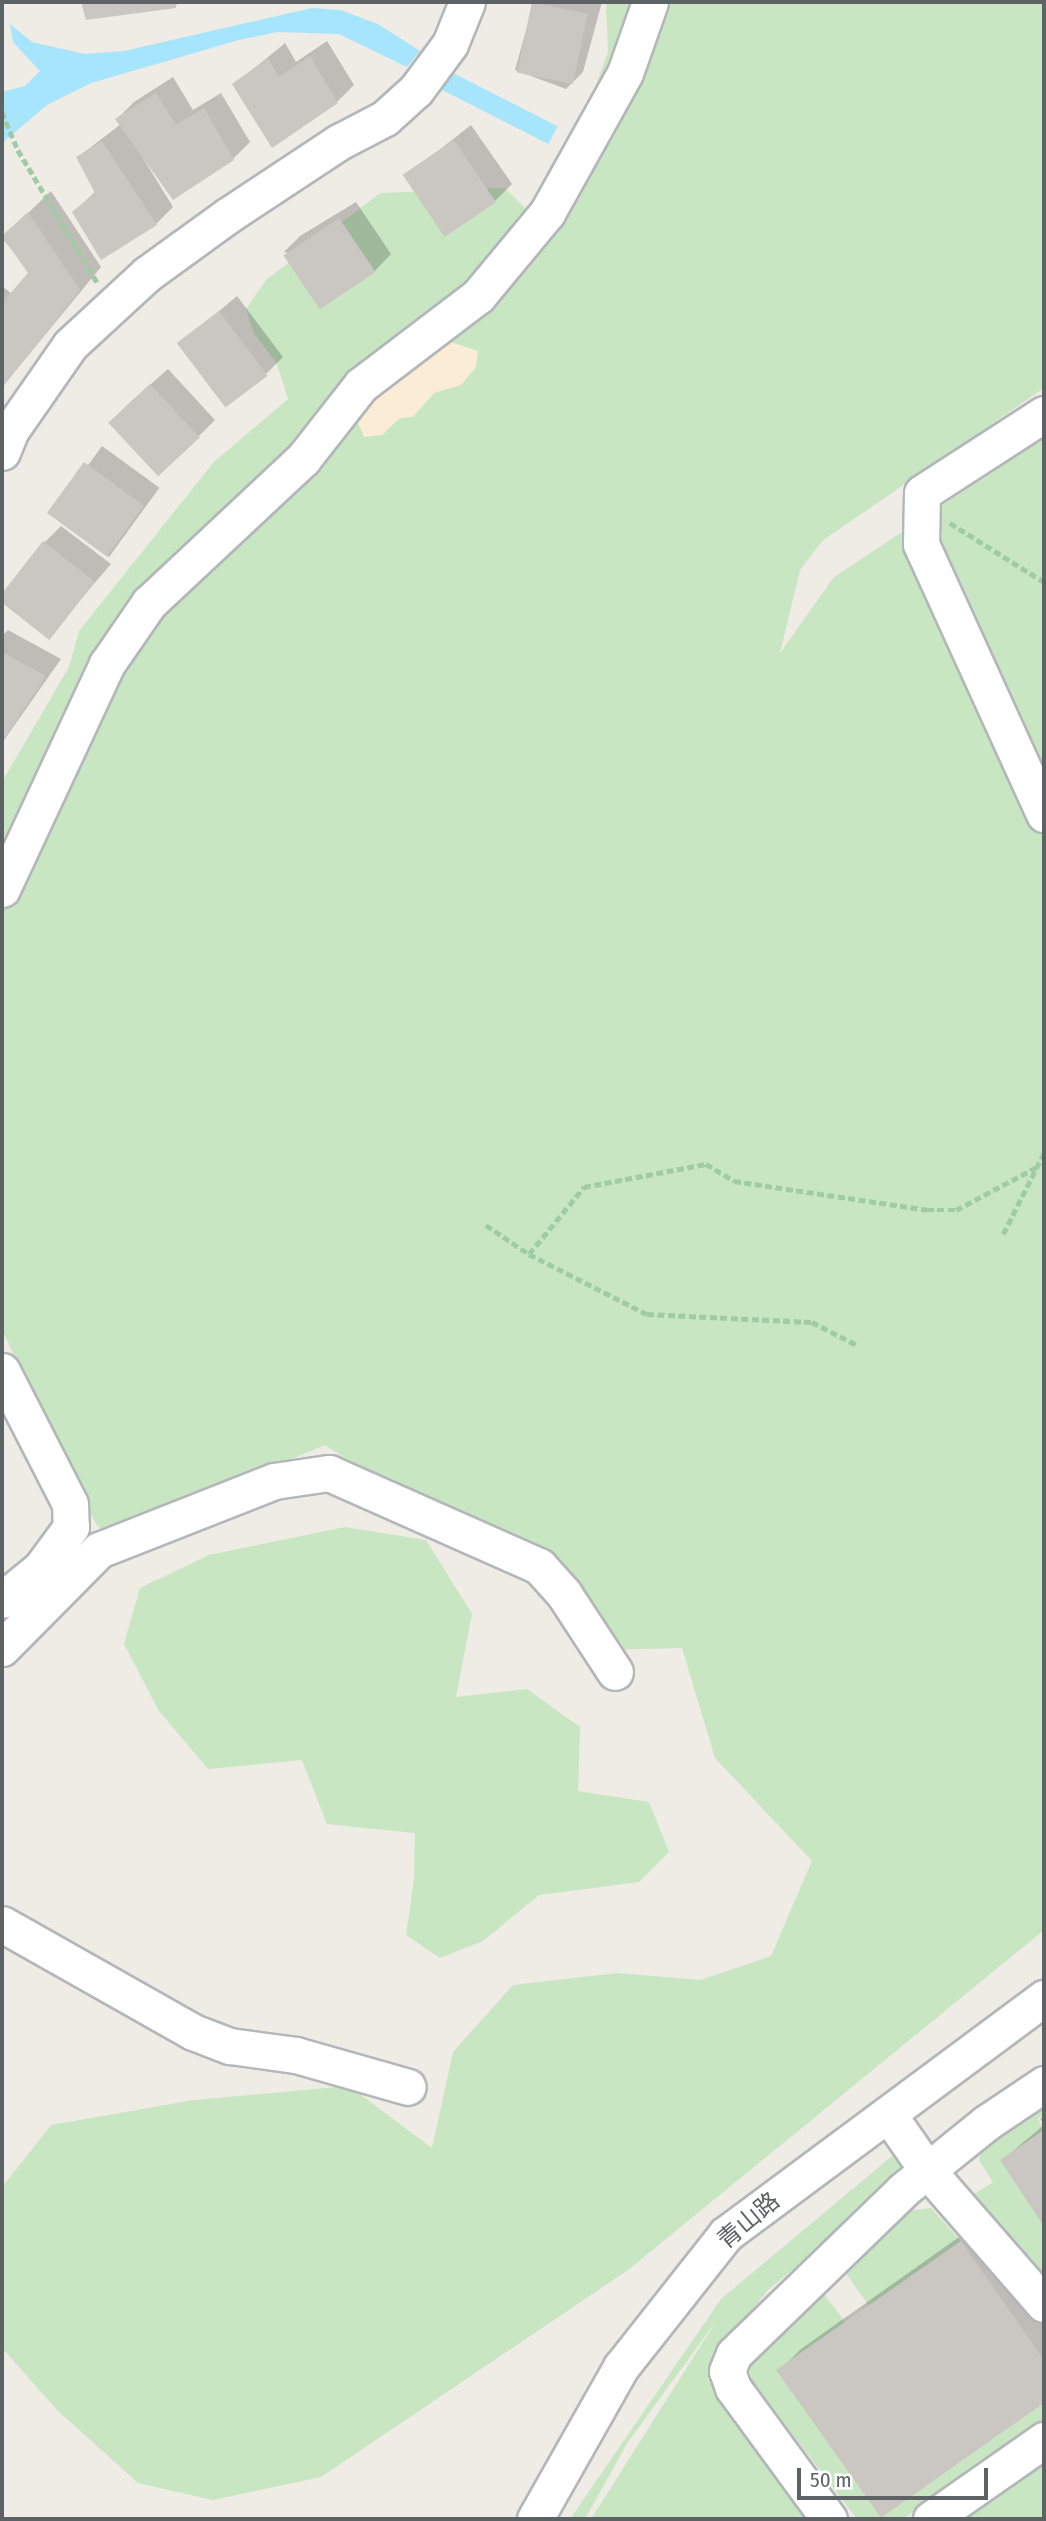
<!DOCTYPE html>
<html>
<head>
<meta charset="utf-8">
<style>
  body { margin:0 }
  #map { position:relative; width:1046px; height:2521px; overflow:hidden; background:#efebe5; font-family:"Fira Sans Condensed","Noto Sans SC",sans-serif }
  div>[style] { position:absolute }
  .green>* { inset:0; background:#c8e6c2 }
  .sand>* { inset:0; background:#faecd5 }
  .water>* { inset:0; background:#a7e5fd; transform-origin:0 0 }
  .shadow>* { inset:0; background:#0003; transform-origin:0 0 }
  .building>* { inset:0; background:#cac6c1; transform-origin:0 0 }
  .path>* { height:4.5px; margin-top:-2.25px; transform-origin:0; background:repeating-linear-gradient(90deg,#9fcca4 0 7px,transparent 0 10.5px) }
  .roads { filter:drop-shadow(2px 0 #b3b7ba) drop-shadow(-2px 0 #b3b7ba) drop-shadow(0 2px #b3b7ba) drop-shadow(0 -2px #b3b7ba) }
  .minor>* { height:35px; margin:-17.5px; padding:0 17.5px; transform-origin:17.5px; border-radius:17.5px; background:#fff }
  span { translate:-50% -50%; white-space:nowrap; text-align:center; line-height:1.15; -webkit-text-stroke:6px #fff; paint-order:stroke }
  .street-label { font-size:24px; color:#5d6265 }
  .frame { position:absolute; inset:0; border:4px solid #5d6265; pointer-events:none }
  .scale { position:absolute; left:797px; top:2468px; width:191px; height:32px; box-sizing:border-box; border:4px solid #5d6265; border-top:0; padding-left:9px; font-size:21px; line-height:24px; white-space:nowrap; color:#5d6265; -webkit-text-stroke:5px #fff; paint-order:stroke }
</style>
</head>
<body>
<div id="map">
  <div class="green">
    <div style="clip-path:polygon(606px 2px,1044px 2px,1044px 388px,822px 541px,800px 570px,780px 653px,834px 577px,1044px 438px,1044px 1930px,628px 2270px,321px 2477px,213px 2500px,138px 2483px,57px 2410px,2px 2348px,2px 2187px,51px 2125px,194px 2100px,349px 2086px,432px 2148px,453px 2052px,513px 1985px,618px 1973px,701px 1980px,771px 1956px,812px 1861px,715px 1758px,682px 1648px,600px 1650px,540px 1585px,325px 1445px,108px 1536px,96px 1524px,2px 1330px,2px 782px,69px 667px,79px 631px,214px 462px,288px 399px,277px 364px,254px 333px,246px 309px,266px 280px,380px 193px,505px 188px,531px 214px,551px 165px,591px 99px,608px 52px)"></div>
    <div style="clip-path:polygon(345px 1527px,426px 1540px,472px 1614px,456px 1697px,527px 1689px,580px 1727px,578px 1791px,649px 1802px,669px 1852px,639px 1882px,539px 1895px,483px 1941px,440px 1958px,406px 1935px,414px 1879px,415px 1833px,327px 1824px,302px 1760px,208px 1769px,159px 1711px,124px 1644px,140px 1588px,209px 1555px)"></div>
    <div style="clip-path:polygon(1044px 2102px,1044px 2115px,1038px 2119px,1044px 2130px,1000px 2160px,1044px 2227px,1044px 2284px,970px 2197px,993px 2182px,979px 2160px,983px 2144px)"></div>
    <div style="clip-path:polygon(898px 2151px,908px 2174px,768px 2290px,711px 2363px,708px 2379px,810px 2519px,591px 2519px,717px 2320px,628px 2442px,585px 2519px,570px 2519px,721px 2299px)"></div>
    <div style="clip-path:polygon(931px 2208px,961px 2241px,869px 2306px,841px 2266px,899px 2212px)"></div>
    <div style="clip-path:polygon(818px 2286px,845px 2322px,777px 2371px,881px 2518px,1044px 2403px,1044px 2420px,903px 2519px,857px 2519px,752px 2381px,748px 2361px)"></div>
    <div style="clip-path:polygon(1044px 2464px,1044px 2519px,962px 2519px)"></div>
  </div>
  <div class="sand">
    <div style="clip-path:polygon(451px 342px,478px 351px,476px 367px,461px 385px,434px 393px,413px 417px,400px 418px,382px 435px,364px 437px,355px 416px,389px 377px,412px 369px,430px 351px)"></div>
  </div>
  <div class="water">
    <div style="clip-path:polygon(312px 8px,340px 10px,378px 24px,420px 51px,407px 67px,339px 34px,277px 32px,239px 40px,91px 83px,47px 105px,2px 143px,2px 92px,25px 86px,40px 71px,13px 42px,10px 24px,32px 42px,85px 54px,124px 51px)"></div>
    <div style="left:447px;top:70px;width:124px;height:20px;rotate:27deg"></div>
  </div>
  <div class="shadow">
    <div style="clip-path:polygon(83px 2px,180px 2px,175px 6px,87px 18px)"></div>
    <div style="clip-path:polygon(534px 2px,602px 2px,583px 72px,566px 89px,515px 70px)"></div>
    <div style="clip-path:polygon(327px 41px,354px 85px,337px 102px,235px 84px,285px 43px,296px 62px)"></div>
    <div style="clip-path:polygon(173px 77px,193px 110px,221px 93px,250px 142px,233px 159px,132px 140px,173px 207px,156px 224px,74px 212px,96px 191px,78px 157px,121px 124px,117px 119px,134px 102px)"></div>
    <div style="clip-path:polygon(471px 125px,512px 184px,495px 201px,406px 176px)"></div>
    <div style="clip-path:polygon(51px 191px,101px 267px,2px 387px,2px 286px,12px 294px,31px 273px,2px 238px)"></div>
    <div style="clip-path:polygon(356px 202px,391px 254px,375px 271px,284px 252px,300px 236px)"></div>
    <div style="clip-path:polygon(237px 296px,283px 357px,266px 374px,180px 344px)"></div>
    <div style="clip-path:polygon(168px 369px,215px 420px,199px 436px,126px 406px)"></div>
    <div style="left:102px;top:446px;width:71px;height:86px;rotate:36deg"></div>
    <div style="clip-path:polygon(61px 526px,111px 564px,49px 636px,44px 543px)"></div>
    <div style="clip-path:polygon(8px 630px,61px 659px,2px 743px,2px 636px)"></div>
    <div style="clip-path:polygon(1044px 2115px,1044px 2224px,1002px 2160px,1044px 2125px,1040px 2119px)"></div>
    <div style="clip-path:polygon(983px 2220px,1044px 2308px,1044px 2401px,881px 2516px,779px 2371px,801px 2349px)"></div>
  </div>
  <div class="building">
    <div style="clip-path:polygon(81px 2px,175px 2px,176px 8px,86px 20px)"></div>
    <div style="left:532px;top:2px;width:57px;height:72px;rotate:12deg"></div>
    <div style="clip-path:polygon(310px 56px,338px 103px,272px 148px,232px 84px,268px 58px,279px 77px)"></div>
    <div style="clip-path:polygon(156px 93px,176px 125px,204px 108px,234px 160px,173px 200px,115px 119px)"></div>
    <div style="left:454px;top:140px;width:75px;height:62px;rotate:56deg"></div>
    <div style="clip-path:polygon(102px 141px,157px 225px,101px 260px,72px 212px,95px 193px,76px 157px)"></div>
    <div style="clip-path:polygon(28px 212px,80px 290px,2px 388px,2px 303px,28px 273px,2px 236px)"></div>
    <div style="left:339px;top:218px;width:65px;height:67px;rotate:56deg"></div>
    <div style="left:219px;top:311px;width:81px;height:53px;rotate:53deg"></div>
    <div style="left:150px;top:384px;width:73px;height:57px;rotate:47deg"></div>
    <div style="left:84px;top:462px;width:74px;height:63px;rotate:36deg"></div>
    <div style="left:43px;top:541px;width:66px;height:74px;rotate:38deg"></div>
    <div style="clip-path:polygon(2px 652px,46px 676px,2px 742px)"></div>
    <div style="clip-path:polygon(1044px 2130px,1044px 2227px,1000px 2160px)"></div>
    <div style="clip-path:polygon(961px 2241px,1044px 2360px,1044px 2403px,881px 2518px,776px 2370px)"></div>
  </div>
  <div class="path">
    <div style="left:2px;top:112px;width:41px;rotate:67.2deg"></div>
    <div style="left:18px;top:150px;width:154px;rotate:59.1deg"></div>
    <div style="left:950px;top:523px;width:111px;rotate:32.1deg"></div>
    <div style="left:486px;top:1225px;width:52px;rotate:34deg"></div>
    <div style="left:529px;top:1254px;width:132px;rotate:27deg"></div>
    <div style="left:647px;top:1314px;width:165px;rotate:2.8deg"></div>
    <div style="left:812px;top:1322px;width:51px;rotate:27.1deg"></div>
    <div style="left:1003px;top:1234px;width:91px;rotate:-63.2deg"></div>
    <div style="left:529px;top:1254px;width:87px;rotate:-50.6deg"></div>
    <div style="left:584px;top:1187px;width:124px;rotate:-10.7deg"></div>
    <div style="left:706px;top:1164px;width:33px;rotate:31deg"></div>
    <div style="left:734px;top:1181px;width:195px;rotate:8.5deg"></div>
    <div style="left:927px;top:1210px;width:29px"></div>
    <div style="left:956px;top:1210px;width:92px;rotate:-28deg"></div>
  </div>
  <div class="roads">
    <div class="minor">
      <div style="left:1044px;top:414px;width:145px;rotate:147.1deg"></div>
      <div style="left:922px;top:493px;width:51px;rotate:91.1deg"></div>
      <div style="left:921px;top:544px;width:297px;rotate:65.5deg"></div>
      <div style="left:2px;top:452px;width:24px;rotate:-68deg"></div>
      <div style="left:11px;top:430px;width:103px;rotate:-55.2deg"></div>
      <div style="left:70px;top:345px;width:105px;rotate:-42.7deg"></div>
      <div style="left:147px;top:274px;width:99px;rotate:-35.9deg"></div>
      <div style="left:227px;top:216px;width:134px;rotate:-33.5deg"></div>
      <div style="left:339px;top:142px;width:52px;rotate:-27.6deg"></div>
      <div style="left:385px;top:118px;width:42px;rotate:-42.1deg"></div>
      <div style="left:416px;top:90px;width:57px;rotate:-53.5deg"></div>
      <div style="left:450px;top:44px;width:45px;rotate:-68deg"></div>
      <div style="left:2px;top:889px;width:248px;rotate:-65deg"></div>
      <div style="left:107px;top:664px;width:74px;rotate:-55.5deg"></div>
      <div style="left:149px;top:603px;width:211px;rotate:-43.1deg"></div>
      <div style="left:303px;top:459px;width:94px;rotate:-51.9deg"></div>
      <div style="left:361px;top:385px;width:147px;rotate:-37.3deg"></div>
      <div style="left:478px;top:296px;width:108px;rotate:-50.3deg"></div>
      <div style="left:547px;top:213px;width:160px;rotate:-60.9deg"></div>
      <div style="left:625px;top:73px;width:75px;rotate:-70.6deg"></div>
      <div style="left:2px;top:1371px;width:149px;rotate:62.9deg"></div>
      <div style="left:70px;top:1504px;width:23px;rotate:88deg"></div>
      <div style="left:71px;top:1527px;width:51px;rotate:126.2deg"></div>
      <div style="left:41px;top:1568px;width:50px;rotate:140.6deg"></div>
      <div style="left:2px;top:1648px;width:138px;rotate:-45.3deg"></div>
      <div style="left:99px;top:1550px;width:188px;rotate:-21.5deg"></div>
      <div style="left:274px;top:1481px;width:56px;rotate:-8.3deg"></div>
      <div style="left:329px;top:1473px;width:230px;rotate:23.9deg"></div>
      <div style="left:539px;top:1566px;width:38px;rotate:48deg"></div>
      <div style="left:564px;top:1594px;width:93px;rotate:56.8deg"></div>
      <div style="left:2px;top:1924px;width:219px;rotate:29.5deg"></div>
      <div style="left:193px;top:2032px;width:40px;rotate:21deg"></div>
      <div style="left:230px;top:2046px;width:67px;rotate:7.8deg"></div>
      <div style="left:296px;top:2055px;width:116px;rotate:15.9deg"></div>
      <div style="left:888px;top:2114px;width:68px;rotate:55.1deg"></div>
      <div style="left:927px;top:2170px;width:178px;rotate:48.9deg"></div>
      <div style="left:535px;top:2519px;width:175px;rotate:-60.5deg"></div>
      <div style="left:621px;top:2367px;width:169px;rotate:-51.7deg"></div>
      <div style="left:726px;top:2234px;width:396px;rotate:-36.6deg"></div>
      <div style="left:829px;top:2519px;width:162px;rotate:-126.2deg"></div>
      <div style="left:733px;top:2388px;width:18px;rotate:-109deg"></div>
      <div style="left:727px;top:2371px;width:18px;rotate:-68deg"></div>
      <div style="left:734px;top:2354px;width:235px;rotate:-44.1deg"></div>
      <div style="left:903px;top:2190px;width:107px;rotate:-38.9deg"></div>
      <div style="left:986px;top:2123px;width:70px;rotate:-33.9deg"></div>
      <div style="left:931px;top:2519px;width:138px;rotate:-35deg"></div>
    </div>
  </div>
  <div class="street-label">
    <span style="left:749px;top:2221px;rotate:-40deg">青山路</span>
  </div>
  <div class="frame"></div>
  <div class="scale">50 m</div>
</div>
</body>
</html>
